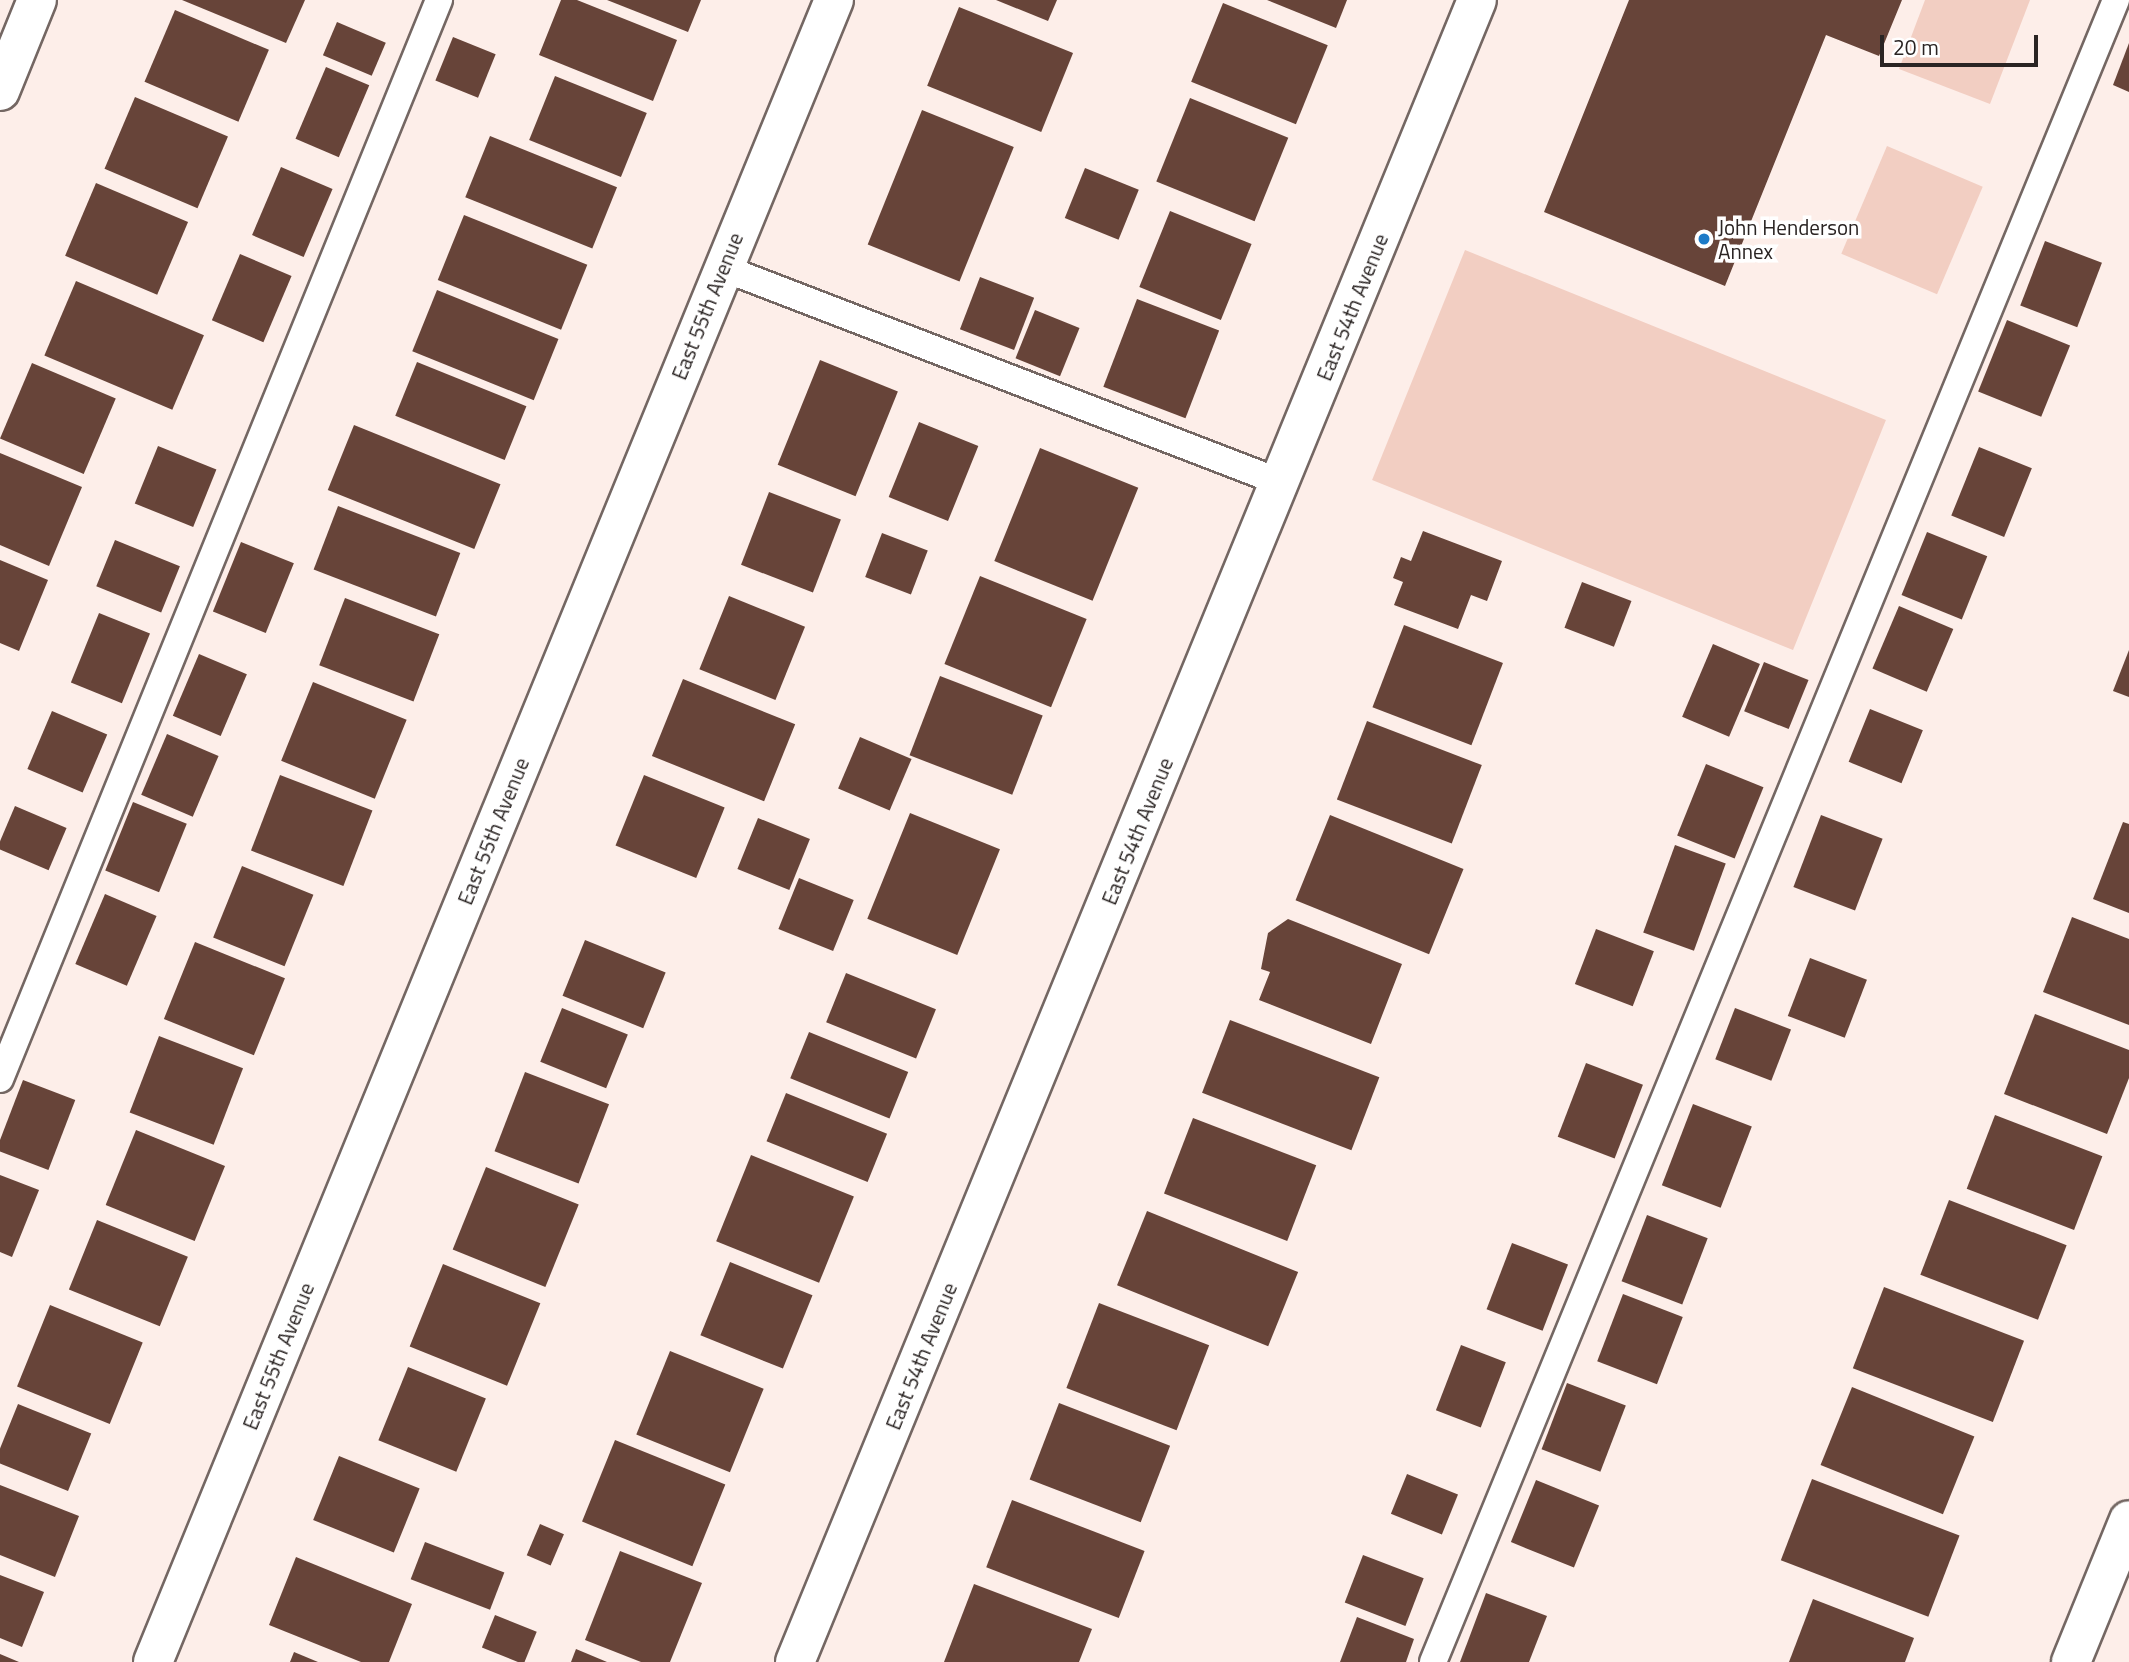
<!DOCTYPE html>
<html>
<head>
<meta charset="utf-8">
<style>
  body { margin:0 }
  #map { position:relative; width:2129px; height:1662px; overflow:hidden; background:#fdeee9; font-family:"Titillium Web",sans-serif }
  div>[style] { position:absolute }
  .green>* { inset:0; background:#f2cec2; transform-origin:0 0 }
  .building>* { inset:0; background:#674439; transform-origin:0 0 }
  .roads { filter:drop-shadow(2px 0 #746763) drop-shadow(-2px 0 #746763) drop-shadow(0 2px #746763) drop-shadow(0 -2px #746763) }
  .lane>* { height:26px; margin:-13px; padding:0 13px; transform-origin:13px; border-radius:13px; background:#fff }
  .street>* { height:38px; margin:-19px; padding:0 19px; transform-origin:19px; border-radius:19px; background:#fff }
  .dots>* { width:19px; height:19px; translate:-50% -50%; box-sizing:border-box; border:4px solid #fff; border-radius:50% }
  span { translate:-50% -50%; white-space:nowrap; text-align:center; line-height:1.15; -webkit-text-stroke:7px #fff; paint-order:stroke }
  .poi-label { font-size:21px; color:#2a2423 }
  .left { translate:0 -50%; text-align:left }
  .street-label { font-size:21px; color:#2a2423 }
  .scale { position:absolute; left:1880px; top:35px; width:158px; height:32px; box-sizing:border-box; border:4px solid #2a2423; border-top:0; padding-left:9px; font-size:21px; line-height:24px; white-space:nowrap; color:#2a2423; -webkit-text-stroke:5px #fff; paint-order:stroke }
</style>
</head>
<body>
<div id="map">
  <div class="green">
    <div style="clip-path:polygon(1925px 0,2030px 0,1990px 104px,1899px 69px)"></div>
    <div style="left:1887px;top:146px;width:104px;height:117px;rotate:23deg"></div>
    <div style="left:1465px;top:250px;width:454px;height:248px;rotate:22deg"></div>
  </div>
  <div class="building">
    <div style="clip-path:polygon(182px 0,305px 0,286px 43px)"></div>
    <div style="clip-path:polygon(561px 0,577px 0,677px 40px,653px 101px,539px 55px)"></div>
    <div style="clip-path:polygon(607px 0,701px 0,688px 32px)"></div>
    <div style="clip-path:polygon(996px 0,1057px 0,1048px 21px)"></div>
    <div style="clip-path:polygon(1267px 0,1347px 0,1336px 28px)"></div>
    <div style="clip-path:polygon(1629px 0,1902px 0,1879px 56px,1826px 35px,1725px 286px,1544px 212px)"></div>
    <div style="left:1223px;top:3px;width:113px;height:85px;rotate:22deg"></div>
    <div style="left:959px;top:7px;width:123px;height:85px;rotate:22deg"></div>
    <div style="left:175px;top:10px;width:102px;height:78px;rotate:23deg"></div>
    <div style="left:337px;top:22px;width:53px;height:36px;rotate:23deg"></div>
    <div style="left:453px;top:37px;width:46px;height:47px;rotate:22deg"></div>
    <div style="clip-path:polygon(2129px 43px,2129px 92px,2113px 85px)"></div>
    <div style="left:326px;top:67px;width:47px;height:78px;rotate:23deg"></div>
    <div style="left:555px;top:76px;width:99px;height:69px;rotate:22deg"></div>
    <div style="left:135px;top:97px;width:101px;height:78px;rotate:23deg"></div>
    <div style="left:1190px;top:98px;width:106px;height:90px;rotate:22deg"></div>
    <div style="left:922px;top:110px;width:99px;height:145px;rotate:22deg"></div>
    <div style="left:490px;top:136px;width:137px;height:66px;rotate:22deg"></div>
    <div style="left:281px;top:167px;width:56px;height:74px;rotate:23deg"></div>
    <div style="left:1085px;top:168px;width:58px;height:54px;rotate:22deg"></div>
    <div style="left:96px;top:183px;width:100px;height:79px;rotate:23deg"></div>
    <div style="left:1170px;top:211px;width:88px;height:82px;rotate:22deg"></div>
    <div style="left:464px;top:215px;width:133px;height:70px;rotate:22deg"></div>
    <div style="left:2045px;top:241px;width:61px;height:69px;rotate:21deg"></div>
    <div style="left:240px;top:254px;width:56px;height:72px;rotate:23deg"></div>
    <div style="left:980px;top:277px;width:58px;height:56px;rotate:21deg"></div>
    <div style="left:76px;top:281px;width:139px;height:81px;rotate:23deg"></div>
    <div style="left:437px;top:290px;width:131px;height:66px;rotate:22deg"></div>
    <div style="left:1137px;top:299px;width:88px;height:94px;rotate:21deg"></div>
    <div style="left:1035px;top:310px;width:48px;height:52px;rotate:22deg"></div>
    <div style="left:2007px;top:320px;width:68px;height:77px;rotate:22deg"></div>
    <div style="left:820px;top:360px;width:84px;height:113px;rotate:22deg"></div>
    <div style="left:417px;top:362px;width:118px;height:58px;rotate:22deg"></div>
    <div style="left:32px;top:363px;width:91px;height:82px;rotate:23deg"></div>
    <div style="left:919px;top:422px;width:64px;height:81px;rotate:22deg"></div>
    <div style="left:354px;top:425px;width:158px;height:70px;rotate:22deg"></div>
    <div style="left:158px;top:446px;width:63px;height:62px;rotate:22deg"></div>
    <div style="left:1979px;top:447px;width:57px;height:74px;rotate:22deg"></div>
    <div style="left:1040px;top:448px;width:106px;height:122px;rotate:22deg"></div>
    <div style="clip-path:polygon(0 453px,82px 487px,49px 566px,0 545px)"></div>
    <div style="left:769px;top:492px;width:77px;height:78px;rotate:21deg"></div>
    <div style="left:338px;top:506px;width:131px;height:68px;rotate:21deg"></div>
    <div style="clip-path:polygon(1423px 531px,1502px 561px,1487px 601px,1471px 595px,1458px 629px,1394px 605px,1403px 582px,1393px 578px,1401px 557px,1411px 561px)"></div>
    <div style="left:1927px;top:532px;width:65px;height:68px;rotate:22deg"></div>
    <div style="left:882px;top:533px;width:49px;height:47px;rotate:21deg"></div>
    <div style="left:115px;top:540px;width:70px;height:50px;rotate:22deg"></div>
    <div style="left:241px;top:542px;width:57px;height:75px;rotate:22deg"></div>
    <div style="clip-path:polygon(0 560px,48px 580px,19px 651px,0 643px)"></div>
    <div style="left:980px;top:576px;width:115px;height:95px;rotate:22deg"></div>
    <div style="left:1582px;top:582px;width:53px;height:49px;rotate:21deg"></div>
    <div style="left:729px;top:596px;width:82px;height:79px;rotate:22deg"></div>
    <div style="left:345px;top:598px;width:101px;height:72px;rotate:21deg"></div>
    <div style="left:1899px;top:606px;width:59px;height:68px;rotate:23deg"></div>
    <div style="left:99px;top:613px;width:55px;height:75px;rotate:22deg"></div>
    <div style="left:1404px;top:625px;width:106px;height:88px;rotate:21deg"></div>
    <div style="left:1713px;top:644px;width:51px;height:79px;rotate:23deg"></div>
    <div style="clip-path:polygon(2129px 650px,2129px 697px,2113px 691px)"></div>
    <div style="left:199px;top:654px;width:52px;height:67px;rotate:23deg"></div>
    <div style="left:1764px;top:662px;width:48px;height:53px;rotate:22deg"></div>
    <div style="left:940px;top:676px;width:110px;height:85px;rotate:21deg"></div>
    <div style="left:683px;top:679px;width:121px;height:83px;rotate:22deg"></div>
    <div style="left:313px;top:682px;width:101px;height:85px;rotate:22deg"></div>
    <div style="left:1870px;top:709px;width:57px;height:57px;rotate:22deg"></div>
    <div style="left:52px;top:711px;width:60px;height:63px;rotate:23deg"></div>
    <div style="left:1367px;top:721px;width:123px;height:84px;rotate:21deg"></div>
    <div style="left:167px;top:734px;width:56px;height:66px;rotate:23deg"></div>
    <div style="left:860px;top:737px;width:56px;height:56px;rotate:23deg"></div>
    <div style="left:1706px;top:764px;width:62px;height:77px;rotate:22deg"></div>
    <div style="left:280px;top:775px;width:99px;height:81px;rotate:21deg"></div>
    <div style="left:644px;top:775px;width:87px;height:76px;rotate:22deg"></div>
    <div style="left:133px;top:802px;width:58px;height:74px;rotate:22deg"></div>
    <div style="left:15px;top:806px;width:56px;height:46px;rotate:23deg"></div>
    <div style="left:910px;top:813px;width:97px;height:114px;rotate:22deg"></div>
    <div style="left:1330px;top:815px;width:144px;height:92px;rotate:22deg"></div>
    <div style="left:1821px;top:815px;width:66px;height:77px;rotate:21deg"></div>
    <div style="left:758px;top:818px;width:56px;height:55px;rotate:22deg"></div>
    <div style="clip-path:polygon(2123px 822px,2129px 824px,2129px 913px,2093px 899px)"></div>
    <div style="left:1675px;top:845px;width:54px;height:93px;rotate:20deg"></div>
    <div style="left:242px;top:866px;width:77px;height:77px;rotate:22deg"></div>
    <div style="left:799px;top:878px;width:59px;height:55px;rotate:22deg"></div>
    <div style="left:105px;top:894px;width:56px;height:76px;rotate:23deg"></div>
    <div style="clip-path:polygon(2072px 917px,2129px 939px,2129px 1025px,2043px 992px)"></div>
    <div style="clip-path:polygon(1288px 919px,1402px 964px,1371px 1044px,1259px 1000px,1270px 972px,1261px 969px,1268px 933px)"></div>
    <div style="left:1596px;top:929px;width:62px;height:59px;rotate:21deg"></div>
    <div style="left:585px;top:940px;width:87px;height:60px;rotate:22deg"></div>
    <div style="left:195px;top:942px;width:97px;height:83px;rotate:22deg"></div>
    <div style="left:1810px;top:958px;width:61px;height:62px;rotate:21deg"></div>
    <div style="left:846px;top:973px;width:97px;height:53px;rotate:22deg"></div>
    <div style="left:562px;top:1008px;width:71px;height:58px;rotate:22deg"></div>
    <div style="left:1735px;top:1008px;width:60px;height:55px;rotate:21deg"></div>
    <div style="clip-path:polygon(2035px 1014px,2129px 1050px,2129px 1078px,2107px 1134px,2004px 1094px)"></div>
    <div style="left:1230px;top:1020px;width:160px;height:78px;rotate:21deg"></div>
    <div style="left:809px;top:1032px;width:107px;height:50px;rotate:22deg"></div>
    <div style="left:159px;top:1036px;width:90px;height:82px;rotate:21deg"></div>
    <div style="left:1586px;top:1063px;width:61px;height:79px;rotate:21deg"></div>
    <div style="left:525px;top:1072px;width:90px;height:85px;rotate:21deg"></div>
    <div style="left:23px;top:1080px;width:56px;height:75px;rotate:21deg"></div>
    <div style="left:786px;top:1093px;width:109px;height:52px;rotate:22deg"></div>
    <div style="left:1693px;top:1104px;width:63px;height:87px;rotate:21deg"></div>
    <div style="left:1995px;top:1115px;width:115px;height:79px;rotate:21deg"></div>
    <div style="left:1193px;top:1118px;width:132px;height:81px;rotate:21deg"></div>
    <div style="left:136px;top:1130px;width:96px;height:81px;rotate:22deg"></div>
    <div style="left:751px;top:1155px;width:111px;height:93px;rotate:22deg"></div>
    <div style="left:486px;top:1167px;width:100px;height:89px;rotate:22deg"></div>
    <div style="clip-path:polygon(0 1175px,39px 1190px,12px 1257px,0 1252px)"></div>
    <div style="left:1949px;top:1200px;width:126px;height:80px;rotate:21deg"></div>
    <div style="left:1147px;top:1211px;width:163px;height:80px;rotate:22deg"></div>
    <div style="left:1647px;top:1215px;width:65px;height:71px;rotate:21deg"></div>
    <div style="left:97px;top:1220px;width:98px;height:75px;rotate:22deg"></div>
    <div style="left:1512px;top:1243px;width:60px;height:71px;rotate:21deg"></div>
    <div style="left:730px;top:1262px;width:89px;height:79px;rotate:22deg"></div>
    <div style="left:443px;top:1264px;width:105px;height:89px;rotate:22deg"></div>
    <div style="left:1884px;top:1287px;width:150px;height:87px;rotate:21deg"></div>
    <div style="left:1623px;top:1294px;width:64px;height:72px;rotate:21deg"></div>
    <div style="left:1099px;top:1303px;width:118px;height:91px;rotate:21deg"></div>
    <div style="left:50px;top:1305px;width:100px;height:88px;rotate:22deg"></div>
    <div style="left:1461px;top:1345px;width:48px;height:70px;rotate:21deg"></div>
    <div style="left:670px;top:1351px;width:101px;height:90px;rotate:22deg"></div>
    <div style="left:408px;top:1367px;width:84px;height:79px;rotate:22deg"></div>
    <div style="left:1567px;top:1383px;width:63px;height:71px;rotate:21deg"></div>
    <div style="left:1852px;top:1387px;width:132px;height:84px;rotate:22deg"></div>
    <div style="left:1059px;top:1403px;width:119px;height:82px;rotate:21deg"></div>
    <div style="left:18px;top:1404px;width:79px;height:62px;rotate:22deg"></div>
    <div style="left:615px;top:1440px;width:119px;height:88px;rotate:22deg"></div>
    <div style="left:339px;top:1456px;width:87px;height:69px;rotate:22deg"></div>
    <div style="left:1407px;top:1474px;width:55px;height:43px;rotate:22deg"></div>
    <div style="left:1812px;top:1479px;width:158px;height:87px;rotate:21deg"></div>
    <div style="left:1536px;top:1480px;width:68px;height:67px;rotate:22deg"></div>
    <div style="clip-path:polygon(0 1485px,79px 1516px,55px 1577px,0 1555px)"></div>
    <div style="left:1012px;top:1500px;width:142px;height:72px;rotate:21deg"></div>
    <div style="left:540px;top:1524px;width:26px;height:34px;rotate:23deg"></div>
    <div style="left:425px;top:1542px;width:85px;height:40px;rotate:21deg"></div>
    <div style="clip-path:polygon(620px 1551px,702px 1583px,670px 1662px,641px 1662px,585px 1640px)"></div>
    <div style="left:1363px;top:1555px;width:65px;height:51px;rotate:21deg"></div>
    <div style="clip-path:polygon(296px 1557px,412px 1604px,389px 1662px,361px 1662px,269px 1625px)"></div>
    <div style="clip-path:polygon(0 1575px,44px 1592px,22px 1647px,0 1638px)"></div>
    <div style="clip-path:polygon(974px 1584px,1092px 1629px,1079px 1662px,944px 1662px)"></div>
    <div style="clip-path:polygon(1486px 1593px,1547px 1616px,1529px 1662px,1460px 1662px)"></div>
    <div style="clip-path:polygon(1813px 1599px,1914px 1638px,1905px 1662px,1789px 1662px)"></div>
    <div style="left:495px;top:1615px;width:45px;height:35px;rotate:22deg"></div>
    <div style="clip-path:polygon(1357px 1617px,1414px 1639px,1406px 1662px,1340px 1662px)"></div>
    <div style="clip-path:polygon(576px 1649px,607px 1662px,571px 1662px)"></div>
    <div style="clip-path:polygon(294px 1652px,318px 1662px,290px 1662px)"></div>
    <div style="clip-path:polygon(0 1654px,19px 1662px,0 1662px)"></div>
  </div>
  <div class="roads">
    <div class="lane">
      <div style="left:723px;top:268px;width:597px;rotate:21.02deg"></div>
      <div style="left:0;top:1079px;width:1165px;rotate:-67.86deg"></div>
      <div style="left:1433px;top:1662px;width:1797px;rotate:-67.66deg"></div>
    </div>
    <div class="street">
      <div style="left:0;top:91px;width:98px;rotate:-67.9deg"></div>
      <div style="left:153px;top:1662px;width:1796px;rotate:-67.72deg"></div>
      <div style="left:795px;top:1662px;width:1796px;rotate:-67.69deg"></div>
      <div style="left:2071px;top:1662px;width:153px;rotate:-67.8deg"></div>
    </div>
  </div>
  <div class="dots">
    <div style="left:1704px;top:239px;background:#1d7bc8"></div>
  </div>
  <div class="poi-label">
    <span class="left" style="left:1718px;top:239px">John Henderson<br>Annex</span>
  </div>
  <div class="street-label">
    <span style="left:707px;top:306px;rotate:-68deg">East 55th Avenue</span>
    <span style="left:1352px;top:307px;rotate:-68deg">East 54th Avenue</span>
    <span style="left:493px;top:831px;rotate:-68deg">East 55th Avenue</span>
    <span style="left:1137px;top:831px;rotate:-68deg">East 54th Avenue</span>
    <span style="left:278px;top:1356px;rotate:-68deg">East 55th Avenue</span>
    <span style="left:921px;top:1356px;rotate:-68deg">East 54th Avenue</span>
  </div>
  <div class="scale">20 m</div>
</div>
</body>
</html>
